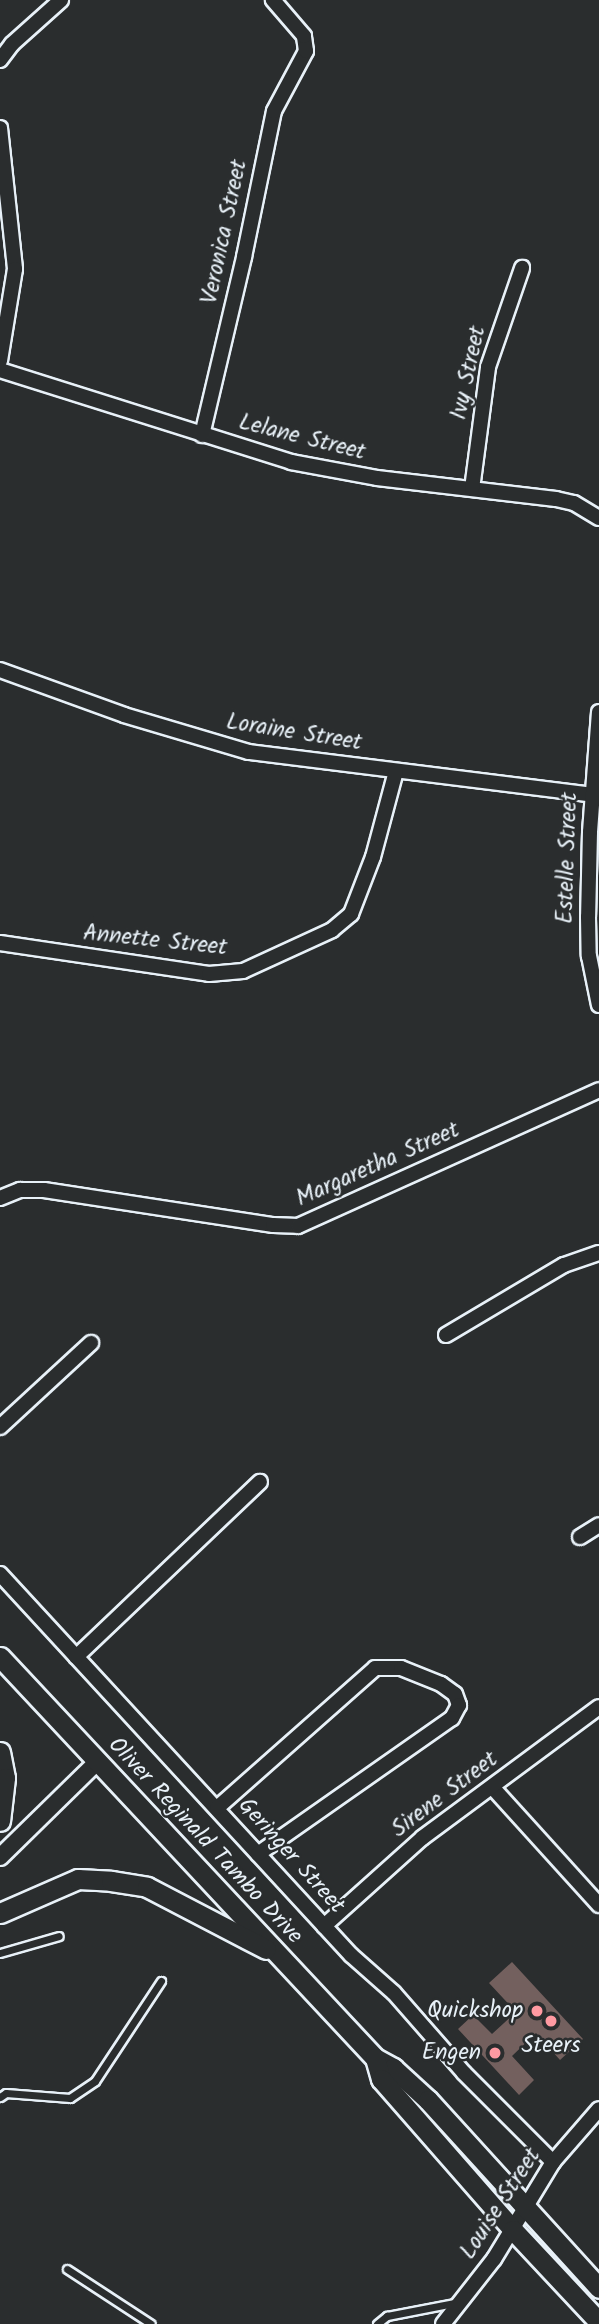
<!DOCTYPE html>
<html>
<head>
<meta charset="utf-8">
<style>
  body { margin:0 }
  #map { position:relative; width:599px; height:2324px; overflow:hidden; background:#2a2d2e; font-family:Kalam,sans-serif }
  div>[style] { position:absolute }
  .building>* { inset:0; background:#73605e }
  .roads { filter:drop-shadow(2px 0 #e8f1f8) drop-shadow(-2px 0 #e8f1f8) drop-shadow(0 2px #e8f1f8) drop-shadow(0 -2px #e8f1f8) }
  .service>* { height:7px; margin:-3.5px; padding:0 3.5px; transform-origin:3.5px; border-radius:3.5px; background:#2a2d2e }
  .minor>* { height:14px; margin:-7px; padding:0 7px; transform-origin:7px; border-radius:7px; background:#2a2d2e }
  .tertiary>* { height:16px; margin:-8px; padding:0 8px; transform-origin:8px; border-radius:8px; background:#2a2d2e }
  .secondary>* { height:19px; margin:-9.5px; padding:0 9.5px; transform-origin:9.5px; border-radius:9.5px; background:#2a2d2e }
  .dots>* { width:19px; height:19px; translate:-50% -50%; box-sizing:border-box; border:4px solid #2a2d2e; border-radius:50% }
  span { translate:-50% -50%; white-space:nowrap; text-align:center; line-height:1.15; -webkit-text-stroke:5px #2a2d2e; paint-order:stroke }
  .street-label { font-size:23px; color:#e8f1f8 }
  .poi-label { font-size:23px; color:#e8f1f8 }
  .right { translate:-100% -50%; text-align:right }
</style>
</head>
<body>
<div id="map">
  <div class="building">
    <div style="clip-path:polygon(512px 1962px,583px 2039px,560px 2060px,536px 2033px,512px 2056px,534px 2080px,519px 2095px,458px 2029px,473px 2015px,492px 2034px,516px 2012px,489px 1983px)"></div>
  </div>
  <div class="roads">
    <div class="service">
      <div style="left:0;top:1953px;width:61px;rotate:-16.1deg"></div>
      <div style="left:0;top:2097px;width:7px;rotate:-34deg"></div>
      <div style="left:6px;top:2093px;width:64px;rotate:4.5deg"></div>
      <div style="left:70px;top:2098px;width:30px;rotate:-34deg"></div>
      <div style="left:95px;top:2081px;width:120px;rotate:-56.6deg"></div>
      <div style="left:67px;top:2269px;width:100px;rotate:33.2deg"></div>
      <div style="left:377px;top:2324px;width:13px;rotate:-39deg"></div>
      <div style="left:387px;top:2316px;width:73px;rotate:-11deg"></div>
    </div>
    <div class="minor">
      <div style="left:0;top:60px;width:20px;rotate:-53deg"></div>
      <div style="left:12px;top:44px;width:66px;rotate:-41.9deg"></div>
      <div style="left:0;top:128px;width:142px;rotate:83.9deg"></div>
      <div style="left:15px;top:269px;width:93px;rotate:99.3deg"></div>
      <div style="left:0;top:370px;width:305px;rotate:17.5deg"></div>
      <div style="left:291px;top:462px;width:87px;rotate:10.5deg"></div>
      <div style="left:377px;top:478px;width:180px;rotate:6.7deg"></div>
      <div style="left:556px;top:499px;width:18px;rotate:13deg"></div>
      <div style="left:574px;top:503px;width:29px;rotate:31deg"></div>
      <div style="left:202px;top:435px;width:183px;rotate:-76.7deg"></div>
      <div style="left:244px;top:257px;width:149px;rotate:-78.4deg"></div>
      <div style="left:274px;top:111px;width:68px;rotate:-61.9deg"></div>
      <div style="left:306px;top:51px;width:15px;rotate:-98deg"></div>
      <div style="left:304px;top:36px;width:48px;rotate:-130.7deg"></div>
      <div style="left:472px;top:489px;width:123px;rotate:-82.5deg"></div>
      <div style="left:488px;top:367px;width:105px;rotate:-71deg"></div>
      <div style="left:0;top:670px;width:132px;rotate:19.9deg"></div>
      <div style="left:124px;top:715px;width:130px;rotate:16.5deg"></div>
      <div style="left:249px;top:752px;width:346px;rotate:7.1deg"></div>
      <div style="left:599px;top:712px;width:120px;rotate:94.3deg"></div>
      <div style="left:590px;top:832px;width:85px;rotate:91.3deg"></div>
      <div style="left:588px;top:917px;width:39px;rotate:89deg"></div>
      <div style="left:589px;top:956px;width:50px;rotate:78.5deg"></div>
      <div style="left:0;top:943px;width:211px;rotate:8.4deg"></div>
      <div style="left:209px;top:974px;width:34px;rotate:-5deg"></div>
      <div style="left:243px;top:971px;width:98px;rotate:-24.7deg"></div>
      <div style="left:332px;top:930px;width:25px;rotate:-40deg"></div>
      <div style="left:351px;top:914px;width:61px;rotate:-68.9deg"></div>
      <div style="left:373px;top:857px;width:89px;rotate:-75deg"></div>
      <div style="left:0;top:1198px;width:22px;rotate:-22deg"></div>
      <div style="left:20px;top:1190px;width:24px"></div>
      <div style="left:44px;top:1190px;width:232px;rotate:8.7deg"></div>
      <div style="left:273px;top:1225px;width:25px;rotate:2deg"></div>
      <div style="left:298px;top:1226px;width:330px;rotate:-24.3deg"></div>
      <div style="left:446px;top:1335px;width:137px;rotate:-30.7deg"></div>
      <div style="left:564px;top:1265px;width:37px;rotate:-19deg"></div>
      <div style="left:0;top:1427px;width:124px;rotate:-42.7deg"></div>
      <div style="left:580px;top:1537px;width:22px;rotate:-32deg"></div>
      <div style="left:0;top:1574px;width:518px;rotate:47.35deg"></div>
      <div style="left:351px;top:1955px;width:57px;rotate:41.5deg"></div>
      <div style="left:394px;top:1993px;width:106px;rotate:48.8deg"></div>
      <div style="left:464px;top:2073px;width:126px;rotate:45deg"></div>
      <div style="left:76px;top:1657px;width:254px;rotate:-43.6deg"></div>
      <div style="left:493px;top:1788px;width:158px;rotate:47.8deg"></div>
      <div style="left:217px;top:1808px;width:211px;rotate:-41.5deg"></div>
      <div style="left:375px;top:1668px;width:26px"></div>
      <div style="left:401px;top:1668px;width:43px;rotate:21.8deg"></div>
      <div style="left:441px;top:1684px;width:17px;rotate:36deg"></div>
      <div style="left:455px;top:1694px;width:12px;rotate:70deg"></div>
      <div style="left:459px;top:1705px;width:15px;rotate:118deg"></div>
      <div style="left:452px;top:1718px;width:237px;rotate:145deg"></div>
      <div style="left:324px;top:1926px;width:132px;rotate:-41.9deg"></div>
      <div style="left:422px;top:1838px;width:220px;rotate:-36.5deg"></div>
      <div style="left:443px;top:2324px;width:83px;rotate:-51.9deg"></div>
      <div style="left:494px;top:2259px;width:114px;rotate:-58.7deg"></div>
      <div style="left:553px;top:2162px;width:70px;rotate:-49deg"></div>
    </div>
    <div class="tertiary">
      <div style="left:0;top:1857px;width:136px;rotate:-44.4deg"></div>
    </div>
    <div class="secondary">
      <div style="left:0;top:1657px;width:549px;rotate:46.92deg"></div>
      <div style="left:375px;top:2058px;width:21px;rotate:29deg"></div>
      <div style="left:393px;top:2068px;width:47px;rotate:42.4deg"></div>
      <div style="left:428px;top:2100px;width:254px;rotate:47.7deg"></div>
      <div style="left:0;top:1752px;width:26px;rotate:79deg"></div>
      <div style="left:5px;top:1778px;width:43px;rotate:96.6deg"></div>
      <div style="left:0;top:1913px;width:85px;rotate:-23.6deg"></div>
      <div style="left:78px;top:1879px;width:33px;rotate:3deg"></div>
      <div style="left:111px;top:1881px;width:36px;rotate:9deg"></div>
      <div style="left:147px;top:1887px;width:134px;rotate:27.5deg"></div>
      <div style="left:375px;top:2058px;width:22px;rotate:74deg"></div>
      <div style="left:381px;top:2079px;width:201px;rotate:48.8deg"></div>
      <div style="left:513px;top:2230px;width:126px;rotate:46.9deg"></div>
    </div>
  </div>
  <div class="dots">
    <div style="left:537px;top:2011px;background:#ff9aa2"></div>
    <div style="left:551px;top:2021px;background:#ff9aa2"></div>
    <div style="left:495px;top:2053px;background:#ff9aa2"></div>
  </div>
  <div class="street-label">
    <span style="left:225px;top:232px;rotate:-78deg">Veronica Street</span>
    <span style="left:469px;top:373px;rotate:-78deg">Ivy Street</span>
    <span style="left:302px;top:438px;rotate:14deg">Lelane Street</span>
    <span style="left:294px;top:733px;rotate:9deg">Loraine Street</span>
    <span style="left:568px;top:858px;rotate:-88deg">Estelle Street</span>
    <span style="left:155px;top:941px;rotate:6deg">Annette Street</span>
    <span style="left:378px;top:1165px;rotate:-24deg">Margaretha Street</span>
    <span style="left:445px;top:1795px;rotate:-37deg">Sirene Street</span>
    <span style="left:205px;top:1841px;rotate:47deg">Oliver Reginald Tambo Drive</span>
    <span style="left:291px;top:1856px;rotate:48deg">Geringer Street</span>
    <span style="left:501px;top:2204px;rotate:-57deg">Louise Street</span>
  </div>
  <div class="poi-label">
    <span class="right" style="left:523px;top:2011px">Quickshop</span>
    <span style="left:551px;top:2046px">Steers</span>
    <span class="right" style="left:481px;top:2053px">Engen</span>
  </div>
</div>
</body>
</html>
